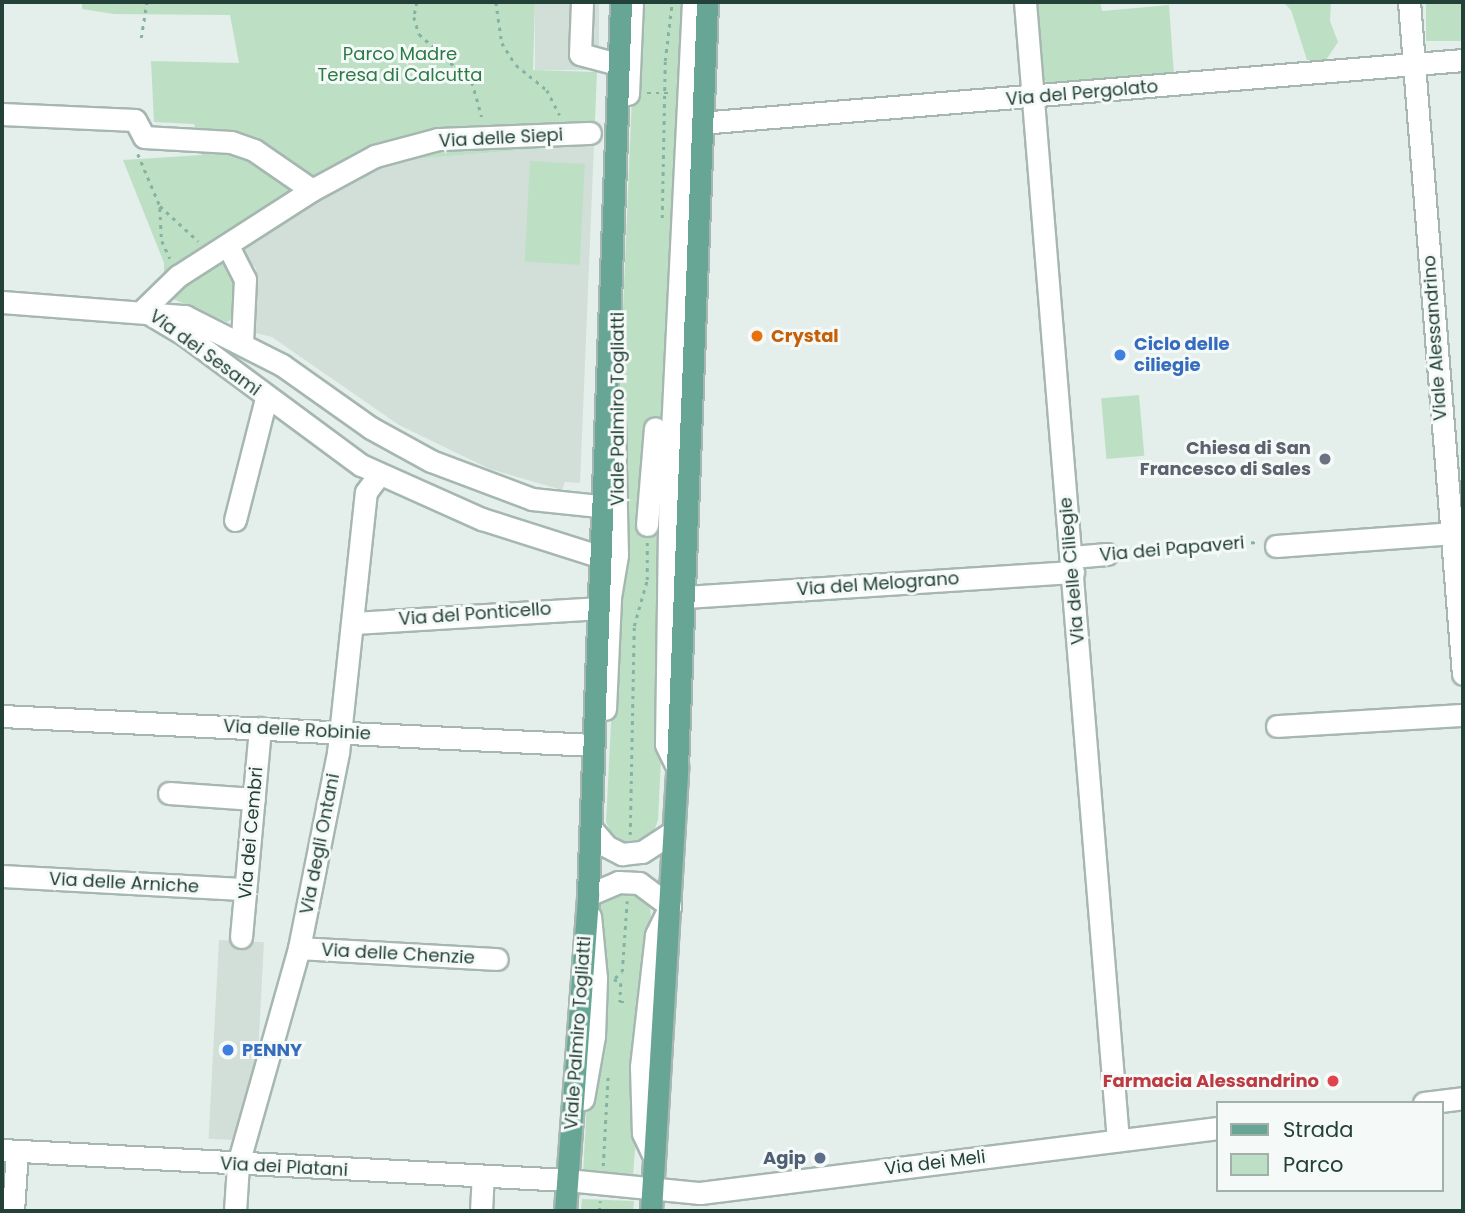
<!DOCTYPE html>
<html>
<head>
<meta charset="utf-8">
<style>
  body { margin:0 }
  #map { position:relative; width:1465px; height:1213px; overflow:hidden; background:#e4eeea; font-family:Poppins,sans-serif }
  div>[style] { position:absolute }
  .built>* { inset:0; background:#d2ded8; transform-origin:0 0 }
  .green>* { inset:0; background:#bde0c5; transform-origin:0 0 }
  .path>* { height:2.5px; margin-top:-1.25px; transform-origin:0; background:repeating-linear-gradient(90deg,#84b3a3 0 3.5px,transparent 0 8.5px) }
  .roads { filter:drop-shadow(2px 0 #a6b7b1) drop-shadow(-2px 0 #a6b7b1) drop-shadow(0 2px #a6b7b1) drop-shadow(0 -2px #a6b7b1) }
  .minor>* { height:21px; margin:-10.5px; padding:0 10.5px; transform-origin:10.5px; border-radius:10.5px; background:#fff }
  .major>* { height:21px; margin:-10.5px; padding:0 10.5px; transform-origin:10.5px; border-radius:10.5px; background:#67a594 }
  .dots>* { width:19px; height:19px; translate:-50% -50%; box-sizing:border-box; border:4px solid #f5faf8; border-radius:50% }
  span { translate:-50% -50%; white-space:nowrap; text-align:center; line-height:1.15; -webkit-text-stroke:6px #f5faf8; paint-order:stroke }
  .park-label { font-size:18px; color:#2b7a47 }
  .street-label { font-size:18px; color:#234138 }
  .food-label { font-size:18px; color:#c56008; font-weight:700 }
  .left { translate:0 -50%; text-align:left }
  .shop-label { font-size:18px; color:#366cbe; font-weight:700 }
  .worship-label { font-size:18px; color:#5b616d; font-weight:700 }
  .right { translate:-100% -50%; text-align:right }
  .health-label { font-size:18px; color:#be3a42; font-weight:700 }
  .service-label { font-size:18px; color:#4e5e75; font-weight:700 }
  .frame { position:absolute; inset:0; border:4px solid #234138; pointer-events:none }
  .legend { position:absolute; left:1216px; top:1101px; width:228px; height:91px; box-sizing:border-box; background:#f5faf8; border:2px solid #a1b0ab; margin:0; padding:9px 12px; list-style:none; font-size:21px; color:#234138 }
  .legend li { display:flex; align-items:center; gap:14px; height:35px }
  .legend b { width:35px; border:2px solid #a1b0ab }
</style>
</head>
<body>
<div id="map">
  <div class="built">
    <div style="left:535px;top:2px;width:64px;height:68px"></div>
    <div style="clip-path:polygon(594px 144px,580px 483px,565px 482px,562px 490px,490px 469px,399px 425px,272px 337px,251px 332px,256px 268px,239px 254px,344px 181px,380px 162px)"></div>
    <div style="left:219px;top:940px;width:45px;height:199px;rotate:3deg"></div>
  </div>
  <div class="green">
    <div style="clip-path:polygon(82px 2px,535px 2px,533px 70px,597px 72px,594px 144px,380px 162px,344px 181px,239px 254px,234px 318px,227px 322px,164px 295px,164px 263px,123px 160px,202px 155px,194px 124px,154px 122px,151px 61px,239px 63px,230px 15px,114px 14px,82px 9px)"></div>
    <div style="clip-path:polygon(636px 2px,689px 2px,661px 759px,658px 820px,652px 837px,642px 845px,616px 843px,606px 822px,623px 489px,620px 381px)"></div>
    <div style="clip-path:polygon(1038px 2px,1100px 2px,1102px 11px,1169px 5px,1174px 75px,1048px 84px,1043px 78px)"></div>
    <div style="clip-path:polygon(1283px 2px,1331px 2px,1330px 21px,1338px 42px,1326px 60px,1307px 60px,1291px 10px)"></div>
    <div style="left:1426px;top:2px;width:37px;height:39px"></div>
    <div style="left:530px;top:161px;width:55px;height:101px;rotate:3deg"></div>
    <div style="left:1139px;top:395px;width:61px;height:38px;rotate:85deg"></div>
    <div style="clip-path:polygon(619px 893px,638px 895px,650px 905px,652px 936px,633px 1175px,583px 1174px,596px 932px,601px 903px)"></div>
    <div style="clip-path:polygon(582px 1199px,634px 1201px,633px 1211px,581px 1211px)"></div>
  </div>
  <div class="path">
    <div style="left:417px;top:2px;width:15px;rotate:101deg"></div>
    <div style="left:414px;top:17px;width:18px;rotate:74deg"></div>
    <div style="left:419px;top:34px;width:72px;rotate:42.2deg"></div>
    <div style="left:472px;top:82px;width:36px;rotate:74deg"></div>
    <div style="left:496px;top:2px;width:41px;rotate:81.7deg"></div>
    <div style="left:502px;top:43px;width:26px;rotate:58deg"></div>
    <div style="left:516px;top:65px;width:40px;rotate:39deg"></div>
    <div style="left:547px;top:90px;width:28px;rotate:63deg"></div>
    <div style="left:141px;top:38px;width:36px;rotate:-81deg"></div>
    <div style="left:647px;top:93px;width:24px"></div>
    <div style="left:138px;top:154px;width:56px;rotate:67.1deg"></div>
    <div style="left:160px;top:206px;width:52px;rotate:42.6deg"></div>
    <div style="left:160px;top:208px;width:33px;rotate:87deg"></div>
    <div style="left:162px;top:241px;width:19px;rotate:65deg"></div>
    <div style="left:662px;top:218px;width:157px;rotate:-88.9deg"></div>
    <div style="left:665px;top:61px;width:59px;rotate:-83.2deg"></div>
    <div style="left:1124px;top:553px;width:133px;rotate:-4.7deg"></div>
    <div style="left:630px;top:835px;width:209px;rotate:-88.9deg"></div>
    <div style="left:634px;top:626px;width:48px;rotate:-74.2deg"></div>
    <div style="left:647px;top:580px;width:38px;rotate:-90deg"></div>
    <div style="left:615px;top:978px;width:9px;rotate:-41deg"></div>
    <div style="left:622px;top:972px;width:71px;rotate:-86deg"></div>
    <div style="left:614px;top:979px;width:8px;rotate:30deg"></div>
    <div style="left:621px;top:983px;width:19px;rotate:93deg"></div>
    <div style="left:620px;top:1002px;width:8px"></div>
    <div style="left:603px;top:1166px;width:91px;rotate:-86.9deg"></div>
    <div style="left:599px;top:1211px;width:10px;rotate:-84deg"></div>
  </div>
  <div class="roads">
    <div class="minor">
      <div style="left:582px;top:2px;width:52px;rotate:92.2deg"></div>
      <div style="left:580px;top:54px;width:39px;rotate:15deg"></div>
      <div style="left:1025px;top:2px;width:1142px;rotate:85.33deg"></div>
      <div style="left:1409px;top:2px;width:674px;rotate:85.41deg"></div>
      <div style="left:628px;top:94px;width:92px;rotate:-87.5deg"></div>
      <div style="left:2px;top:114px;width:133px;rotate:2.6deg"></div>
      <div style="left:135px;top:120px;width:19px;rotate:62deg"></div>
      <div style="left:144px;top:137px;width:87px;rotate:3.3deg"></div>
      <div style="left:231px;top:142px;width:24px;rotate:19deg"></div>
      <div style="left:254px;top:150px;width:70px;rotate:34.6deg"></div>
      <div style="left:700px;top:123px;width:766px;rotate:-4.72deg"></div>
      <div style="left:228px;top:246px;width:37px;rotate:63deg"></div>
      <div style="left:245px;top:279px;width:64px;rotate:92.7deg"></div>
      <div style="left:2px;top:302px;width:184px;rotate:4.4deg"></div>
      <div style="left:185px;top:316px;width:109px;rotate:26.8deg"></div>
      <div style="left:282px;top:365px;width:109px;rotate:35.3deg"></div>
      <div style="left:371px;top:428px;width:68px;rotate:28.8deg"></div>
      <div style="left:431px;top:461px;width:108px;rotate:20.6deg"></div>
      <div style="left:532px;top:499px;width:67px;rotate:6deg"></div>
      <div style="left:143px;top:310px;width:49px;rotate:-44.2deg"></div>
      <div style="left:178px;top:276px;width:159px;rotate:-32.7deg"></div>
      <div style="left:312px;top:190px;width:72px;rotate:-28.4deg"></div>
      <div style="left:375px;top:156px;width:65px;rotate:-15.1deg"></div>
      <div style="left:438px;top:139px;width:152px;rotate:-2.3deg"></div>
      <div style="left:148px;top:313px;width:43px;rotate:30.7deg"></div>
      <div style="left:185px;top:335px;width:219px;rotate:36.5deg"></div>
      <div style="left:361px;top:465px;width:133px;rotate:24.1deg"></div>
      <div style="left:482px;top:519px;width:122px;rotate:17.7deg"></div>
      <div style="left:235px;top:520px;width:126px;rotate:-75.7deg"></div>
      <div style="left:647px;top:525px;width:97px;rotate:-85.3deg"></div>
      <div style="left:1276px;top:546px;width:175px;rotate:-4.2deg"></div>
      <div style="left:1072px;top:557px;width:35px;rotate:-5deg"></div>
      <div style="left:684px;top:597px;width:390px;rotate:-3.7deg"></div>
      <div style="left:354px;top:623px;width:243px;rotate:-3.5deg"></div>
      <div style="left:605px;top:709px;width:112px;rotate:-87.4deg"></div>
      <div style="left:610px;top:597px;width:43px;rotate:-80.5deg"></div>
      <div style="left:617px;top:555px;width:132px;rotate:-91.3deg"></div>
      <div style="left:2px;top:716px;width:592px;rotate:2.81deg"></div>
      <div style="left:1277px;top:726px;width:186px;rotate:-3.4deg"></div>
      <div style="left:677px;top:767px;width:25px;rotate:-116deg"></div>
      <div style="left:666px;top:744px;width:272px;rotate:-89.2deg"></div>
      <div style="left:670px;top:472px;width:471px;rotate:-87.2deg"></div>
      <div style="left:169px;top:793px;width:85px;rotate:4deg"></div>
      <div style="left:591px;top:828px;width:23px;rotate:50deg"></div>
      <div style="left:606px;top:846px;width:18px;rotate:27deg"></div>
      <div style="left:622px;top:854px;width:20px;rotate:-6deg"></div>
      <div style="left:642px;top:852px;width:37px;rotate:-33deg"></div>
      <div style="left:2px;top:876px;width:243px;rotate:3.1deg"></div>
      <div style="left:588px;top:895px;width:33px;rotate:-23deg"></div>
      <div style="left:618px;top:882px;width:21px;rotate:3deg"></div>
      <div style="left:639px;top:883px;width:39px;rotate:37deg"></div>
      <div style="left:670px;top:906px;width:32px;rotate:116deg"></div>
      <div style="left:656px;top:935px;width:133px;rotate:96.5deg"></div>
      <div style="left:641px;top:1067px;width:66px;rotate:88.3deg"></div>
      <div style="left:643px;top:1133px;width:26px;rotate:65deg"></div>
      <div style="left:241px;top:937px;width:210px;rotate:-84.8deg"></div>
      <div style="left:299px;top:948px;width:198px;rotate:3.2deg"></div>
      <div style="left:583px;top:1099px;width:64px;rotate:-80.1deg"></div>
      <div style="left:594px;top:1036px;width:58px;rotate:-88deg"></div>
      <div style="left:596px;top:978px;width:62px;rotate:-95.5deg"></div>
      <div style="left:1424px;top:1103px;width:39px;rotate:-7deg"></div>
      <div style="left:2px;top:1150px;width:566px;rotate:3.04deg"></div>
      <div style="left:567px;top:1180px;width:134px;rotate:5.6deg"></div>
      <div style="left:700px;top:1193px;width:522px;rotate:-7.15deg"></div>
      <div style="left:13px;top:1211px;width:60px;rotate:-86.2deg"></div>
      <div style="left:235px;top:1211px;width:47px;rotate:-86.3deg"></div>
      <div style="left:238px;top:1164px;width:224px;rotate:-74.2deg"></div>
      <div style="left:299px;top:948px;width:199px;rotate:-78.7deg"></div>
      <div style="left:338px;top:753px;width:262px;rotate:-83.9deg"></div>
      <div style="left:366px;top:492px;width:21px;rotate:-53deg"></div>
      <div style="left:481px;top:1211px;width:34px;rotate:-87deg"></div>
    </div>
    <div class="major">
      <div style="left:565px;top:1211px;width:317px;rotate:-85.8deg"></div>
      <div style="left:588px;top:895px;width:894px;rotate:-87.88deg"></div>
      <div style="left:651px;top:1211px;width:445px;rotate:-86.6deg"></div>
      <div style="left:677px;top:767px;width:766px;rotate:-87.75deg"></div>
    </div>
  </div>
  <div class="dots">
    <div style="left:757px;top:336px;background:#e8710a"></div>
    <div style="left:1120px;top:355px;background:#3f7fe0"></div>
    <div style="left:1325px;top:459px;background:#6b7280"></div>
    <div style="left:228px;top:1050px;background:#3f7fe0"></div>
    <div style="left:1333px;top:1081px;background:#e0444e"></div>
    <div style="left:820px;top:1158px;background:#5c6f8a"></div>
  </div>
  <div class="park-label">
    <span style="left:400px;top:65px">Parco Madre<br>Teresa di Calcutta</span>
  </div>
  <div class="street-label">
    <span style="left:1082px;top:93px;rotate:-5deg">Via del Pergolato</span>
    <span style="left:501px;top:138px;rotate:-3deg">Via delle Siepi</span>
    <span style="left:1435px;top:338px;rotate:-94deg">Viale Alessandrino</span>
    <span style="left:205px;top:353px;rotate:36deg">Via dei Sesami</span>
    <span style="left:618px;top:409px;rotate:-90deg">Viale Palmiro Togliatti</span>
    <span style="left:1172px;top:549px;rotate:-5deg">Via dei Papaveri</span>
    <span style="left:1072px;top:571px;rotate:-95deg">Via delle Ciliegie</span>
    <span style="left:878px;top:584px;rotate:-4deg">Via del Melograno</span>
    <span style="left:475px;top:614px;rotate:-4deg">Via del Ponticello</span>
    <span style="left:297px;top:730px;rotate:3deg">Via delle Robinie</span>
    <span style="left:251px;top:833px;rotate:-85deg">Via dei Cembri</span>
    <span style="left:320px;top:844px;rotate:-79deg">Via degli Ontani</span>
    <span style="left:124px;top:883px;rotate:3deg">Via delle Arniche</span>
    <span style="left:398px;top:954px;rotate:3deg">Via delle Chenzie</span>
    <span style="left:578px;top:1033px;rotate:-86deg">Viale Palmiro Togliatti</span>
    <span style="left:935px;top:1163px;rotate:-7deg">Via dei Meli</span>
    <span style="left:284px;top:1167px;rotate:3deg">Via dei Platani</span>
  </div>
  <div class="food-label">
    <span class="left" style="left:771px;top:336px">Crystal</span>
  </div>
  <div class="shop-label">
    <span class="left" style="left:1134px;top:355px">Ciclo delle<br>ciliegie</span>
    <span class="left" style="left:242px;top:1050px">PENNY</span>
  </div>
  <div class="worship-label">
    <span class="right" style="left:1311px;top:459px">Chiesa di San<br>Francesco di Sales</span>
  </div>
  <div class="health-label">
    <span class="right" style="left:1319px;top:1081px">Farmacia Alessandrino</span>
  </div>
  <div class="service-label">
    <span class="right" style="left:806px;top:1158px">Agip</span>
  </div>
  <div class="frame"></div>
  <ul class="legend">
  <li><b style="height:9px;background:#67a594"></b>Strada</li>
  <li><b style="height:19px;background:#bde0c5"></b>Parco</li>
  </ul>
</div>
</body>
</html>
